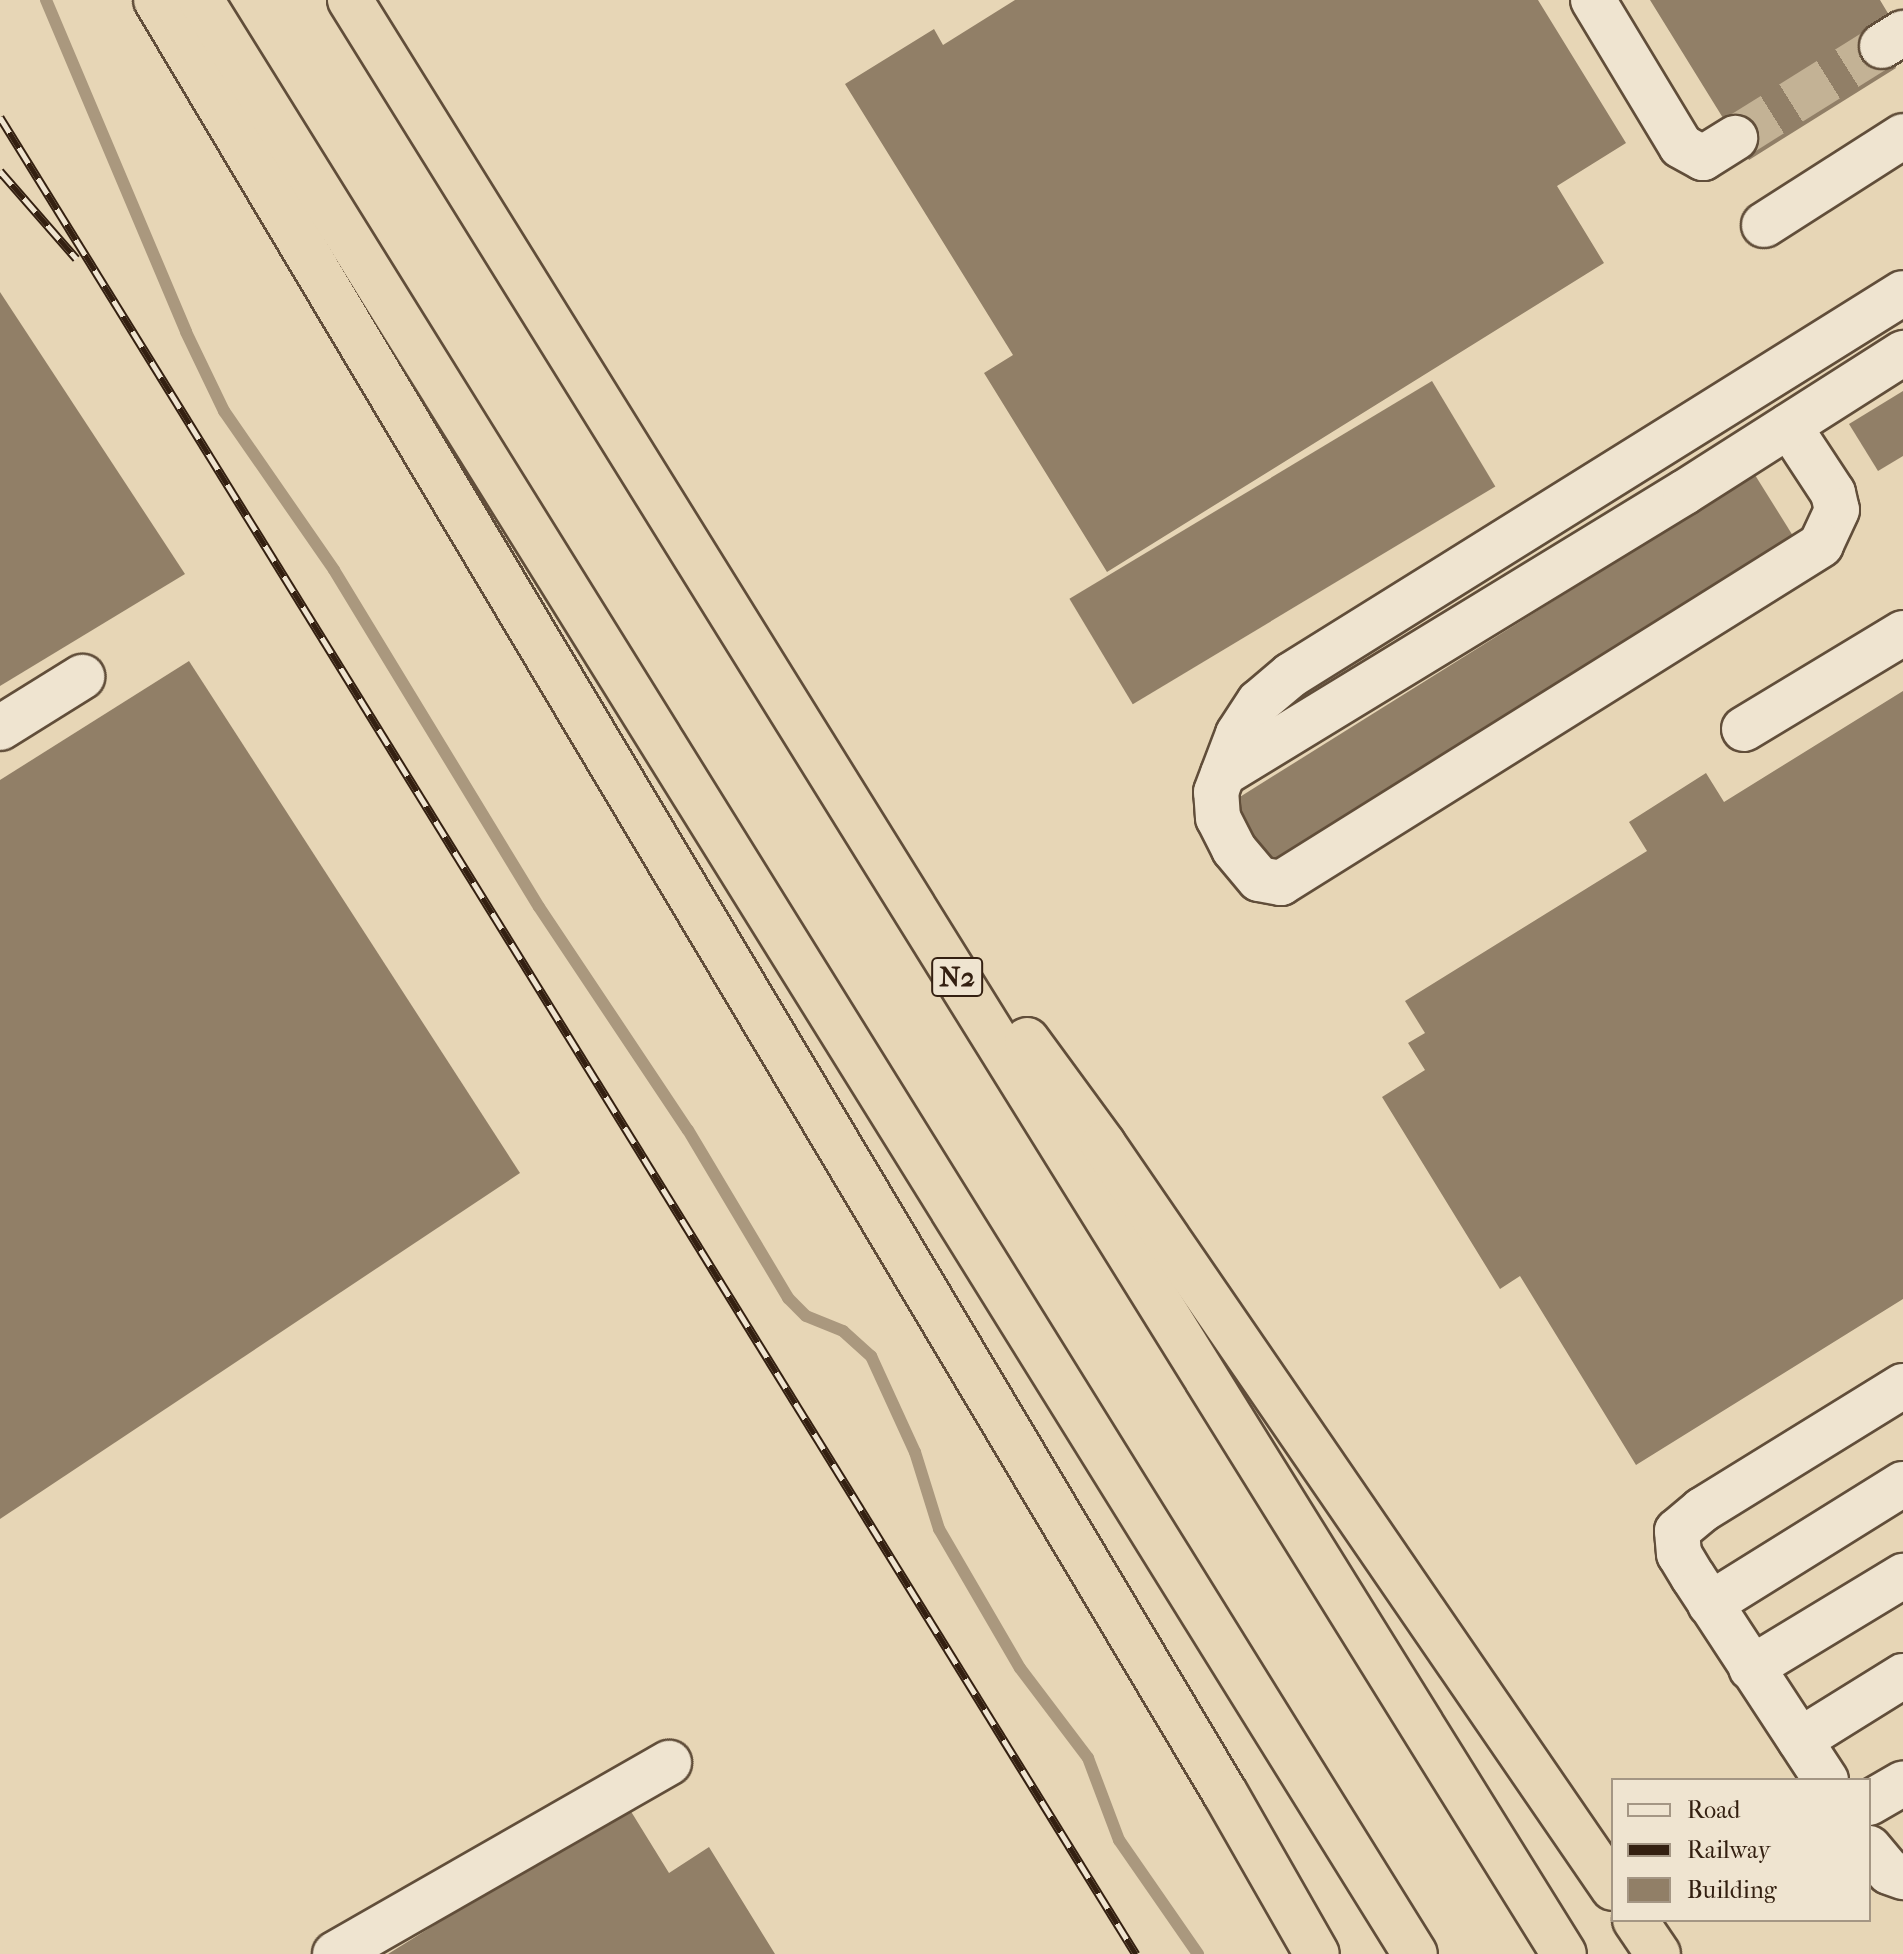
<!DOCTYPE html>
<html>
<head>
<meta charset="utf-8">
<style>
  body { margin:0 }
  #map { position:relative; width:1903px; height:1954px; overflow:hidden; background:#e7d6b6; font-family:"IM FELL French Canon",serif }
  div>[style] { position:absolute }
  .stream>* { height:12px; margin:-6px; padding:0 6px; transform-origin:6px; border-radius:6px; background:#aa987e }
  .building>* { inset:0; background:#917f67; transform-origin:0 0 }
  .minor-tunnel>* { height:44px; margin-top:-22px; transform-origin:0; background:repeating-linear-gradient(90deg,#c3b295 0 44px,transparent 0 66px) }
  .roads { filter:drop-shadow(2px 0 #614e3a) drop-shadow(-2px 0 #614e3a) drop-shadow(0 2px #614e3a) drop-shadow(0 -2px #614e3a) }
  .minor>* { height:44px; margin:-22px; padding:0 22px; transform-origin:22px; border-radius:22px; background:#efe4d0 }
  .highway>* { height:44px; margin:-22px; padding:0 22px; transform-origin:22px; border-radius:22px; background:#e7d6b6 }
  .rail>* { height:9px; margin-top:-4.5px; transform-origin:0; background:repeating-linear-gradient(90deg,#efe4d0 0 18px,#342011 0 36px); box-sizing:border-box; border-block:2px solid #342011 }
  span { translate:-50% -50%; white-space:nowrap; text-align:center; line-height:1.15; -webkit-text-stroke:7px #efe4d0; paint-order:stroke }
  .shield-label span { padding:2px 6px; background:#efe4d0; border:2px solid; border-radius:6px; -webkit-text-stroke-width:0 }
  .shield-label { font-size:28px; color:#342011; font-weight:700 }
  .legend { position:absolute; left:1611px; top:1778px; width:260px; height:144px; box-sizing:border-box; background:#efe4d0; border:2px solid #a49684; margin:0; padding:10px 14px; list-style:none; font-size:24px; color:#342011 }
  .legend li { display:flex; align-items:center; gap:16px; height:40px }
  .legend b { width:40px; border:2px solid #a49684 }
</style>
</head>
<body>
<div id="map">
  <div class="stream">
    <div style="left:46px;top:0;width:360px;rotate:67.1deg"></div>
    <div style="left:186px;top:332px;width:88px;rotate:64.3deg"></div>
    <div style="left:224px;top:411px;width:193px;rotate:55.3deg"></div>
    <div style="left:334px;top:570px;width:394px;rotate:58.7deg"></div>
    <div style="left:539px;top:907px;width:268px;rotate:56.3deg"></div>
    <div style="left:688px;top:1130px;width:196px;rotate:59.2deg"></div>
    <div style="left:788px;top:1298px;width:25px;rotate:45deg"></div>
    <div style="left:806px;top:1316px;width:40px;rotate:22deg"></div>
    <div style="left:843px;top:1331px;width:38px;rotate:42deg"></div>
    <div style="left:871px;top:1356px;width:106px;rotate:65.4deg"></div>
    <div style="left:915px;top:1452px;width:81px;rotate:72.7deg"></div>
    <div style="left:939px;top:1529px;width:161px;rotate:59.8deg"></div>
    <div style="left:1020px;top:1668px;width:113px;rotate:52.9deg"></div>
    <div style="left:1088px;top:1758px;width:88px;rotate:69.3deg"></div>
    <div style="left:1119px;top:1840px;width:139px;rotate:55.3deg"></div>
  </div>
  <div class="building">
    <div style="clip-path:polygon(1015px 0,1538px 0,1626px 143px,1557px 186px,1604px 263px,1107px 572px,984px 373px,1013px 355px,845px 84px,934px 29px,943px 45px)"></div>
    <div style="clip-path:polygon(1650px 0,1880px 0,1889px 15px,1870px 26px,1896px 68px,1749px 160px)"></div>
    <div style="clip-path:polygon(0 292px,185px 574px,0 686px)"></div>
    <div style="left:1432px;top:381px;width:123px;height:423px;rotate:59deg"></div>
    <div style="clip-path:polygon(1903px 391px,1903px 456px,1878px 471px,1849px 424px)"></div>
    <div style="left:1755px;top:475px;width:78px;height:616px;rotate:58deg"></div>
    <div style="clip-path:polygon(189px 661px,520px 1173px,0 1519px,0 780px)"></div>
    <div style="clip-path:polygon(1903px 691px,1903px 1299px,1636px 1465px,1520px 1276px,1500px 1289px,1382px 1097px,1425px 1070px,1408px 1043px,1425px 1033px,1405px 1001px,1647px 851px,1629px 822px,1706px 773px,1724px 802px)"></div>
    <div style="clip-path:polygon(627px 1805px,669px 1873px,709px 1847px,775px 1954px,388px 1954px)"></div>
  </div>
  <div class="minor-tunnel">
    <div style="left:1735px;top:138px;width:173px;rotate:-32deg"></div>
  </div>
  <div class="roads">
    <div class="minor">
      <div style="left:1593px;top:0;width:170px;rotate:58.9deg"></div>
      <div style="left:1681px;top:146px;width:25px;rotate:29deg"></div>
      <div style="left:1703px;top:158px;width:38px;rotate:-32deg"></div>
      <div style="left:1882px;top:46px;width:25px;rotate:-32deg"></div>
      <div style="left:1764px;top:225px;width:165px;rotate:-32.6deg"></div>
      <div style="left:1789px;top:426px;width:80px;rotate:56.7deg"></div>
      <div style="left:1833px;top:493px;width:17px;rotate:77deg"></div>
      <div style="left:1837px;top:510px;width:38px;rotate:115deg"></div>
      <div style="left:1821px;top:545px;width:637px;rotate:147.96deg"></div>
      <div style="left:1281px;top:883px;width:22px;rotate:-170deg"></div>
      <div style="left:1259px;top:879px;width:39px;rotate:-130deg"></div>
      <div style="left:1234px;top:849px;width:35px;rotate:-117deg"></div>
      <div style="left:1218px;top:818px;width:26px;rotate:-94deg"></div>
      <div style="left:1216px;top:792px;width:62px;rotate:-69.2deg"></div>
      <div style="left:1238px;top:734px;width:38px;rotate:-57deg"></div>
      <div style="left:1259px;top:702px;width:42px;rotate:-40.2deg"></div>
      <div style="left:1291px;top:675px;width:721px;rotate:-31.97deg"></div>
      <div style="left:0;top:728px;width:97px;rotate:-31.9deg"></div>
      <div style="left:1744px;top:729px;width:186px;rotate:-31.1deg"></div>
      <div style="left:1223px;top:774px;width:541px;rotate:-31.4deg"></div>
      <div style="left:1685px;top:492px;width:259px;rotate:-32.5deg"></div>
      <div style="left:1710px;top:1604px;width:227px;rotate:-31.9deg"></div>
      <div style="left:1751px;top:1668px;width:178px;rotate:-31.2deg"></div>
      <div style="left:1800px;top:1740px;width:121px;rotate:-31.9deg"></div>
      <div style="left:1826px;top:1780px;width:243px;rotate:-123.2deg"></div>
      <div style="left:1693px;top:1577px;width:27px;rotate:-121deg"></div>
      <div style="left:1679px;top:1554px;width:23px;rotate:-95deg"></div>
      <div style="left:1677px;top:1531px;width:33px;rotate:-40deg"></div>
      <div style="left:1702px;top:1510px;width:236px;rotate:-31.7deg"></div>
      <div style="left:1869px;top:1803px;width:39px;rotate:-30deg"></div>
      <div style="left:1869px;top:1848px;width:31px;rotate:50deg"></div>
      <div style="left:1889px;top:1872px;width:15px;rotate:20deg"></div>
      <div style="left:335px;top:1954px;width:385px;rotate:-29.8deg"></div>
    </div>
    <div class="highway">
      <div style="left:156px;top:0;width:2087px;rotate:59.2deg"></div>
      <div style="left:1225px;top:1793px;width:185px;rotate:60.3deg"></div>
      <div style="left:201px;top:0;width:2300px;rotate:58.15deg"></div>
      <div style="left:350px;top:0;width:2300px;rotate:58.15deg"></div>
      <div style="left:1027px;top:1040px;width:129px;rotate:53.8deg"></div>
      <div style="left:1103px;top:1144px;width:902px;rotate:55.57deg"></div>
      <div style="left:1635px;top:1920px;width:41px;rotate:55.9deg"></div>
    </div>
  </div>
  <div class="rail">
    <div style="left:0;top:117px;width:2160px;rotate:58.27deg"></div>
    <div style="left:0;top:171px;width:116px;rotate:48.9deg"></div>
  </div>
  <div class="shield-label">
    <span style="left:957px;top:977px">N2</span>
  </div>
  <ul class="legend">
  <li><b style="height:10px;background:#efe4d0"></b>Road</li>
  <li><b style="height:10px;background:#342011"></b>Railway</li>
  <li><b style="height:22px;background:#917f67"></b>Building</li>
  </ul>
</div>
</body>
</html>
